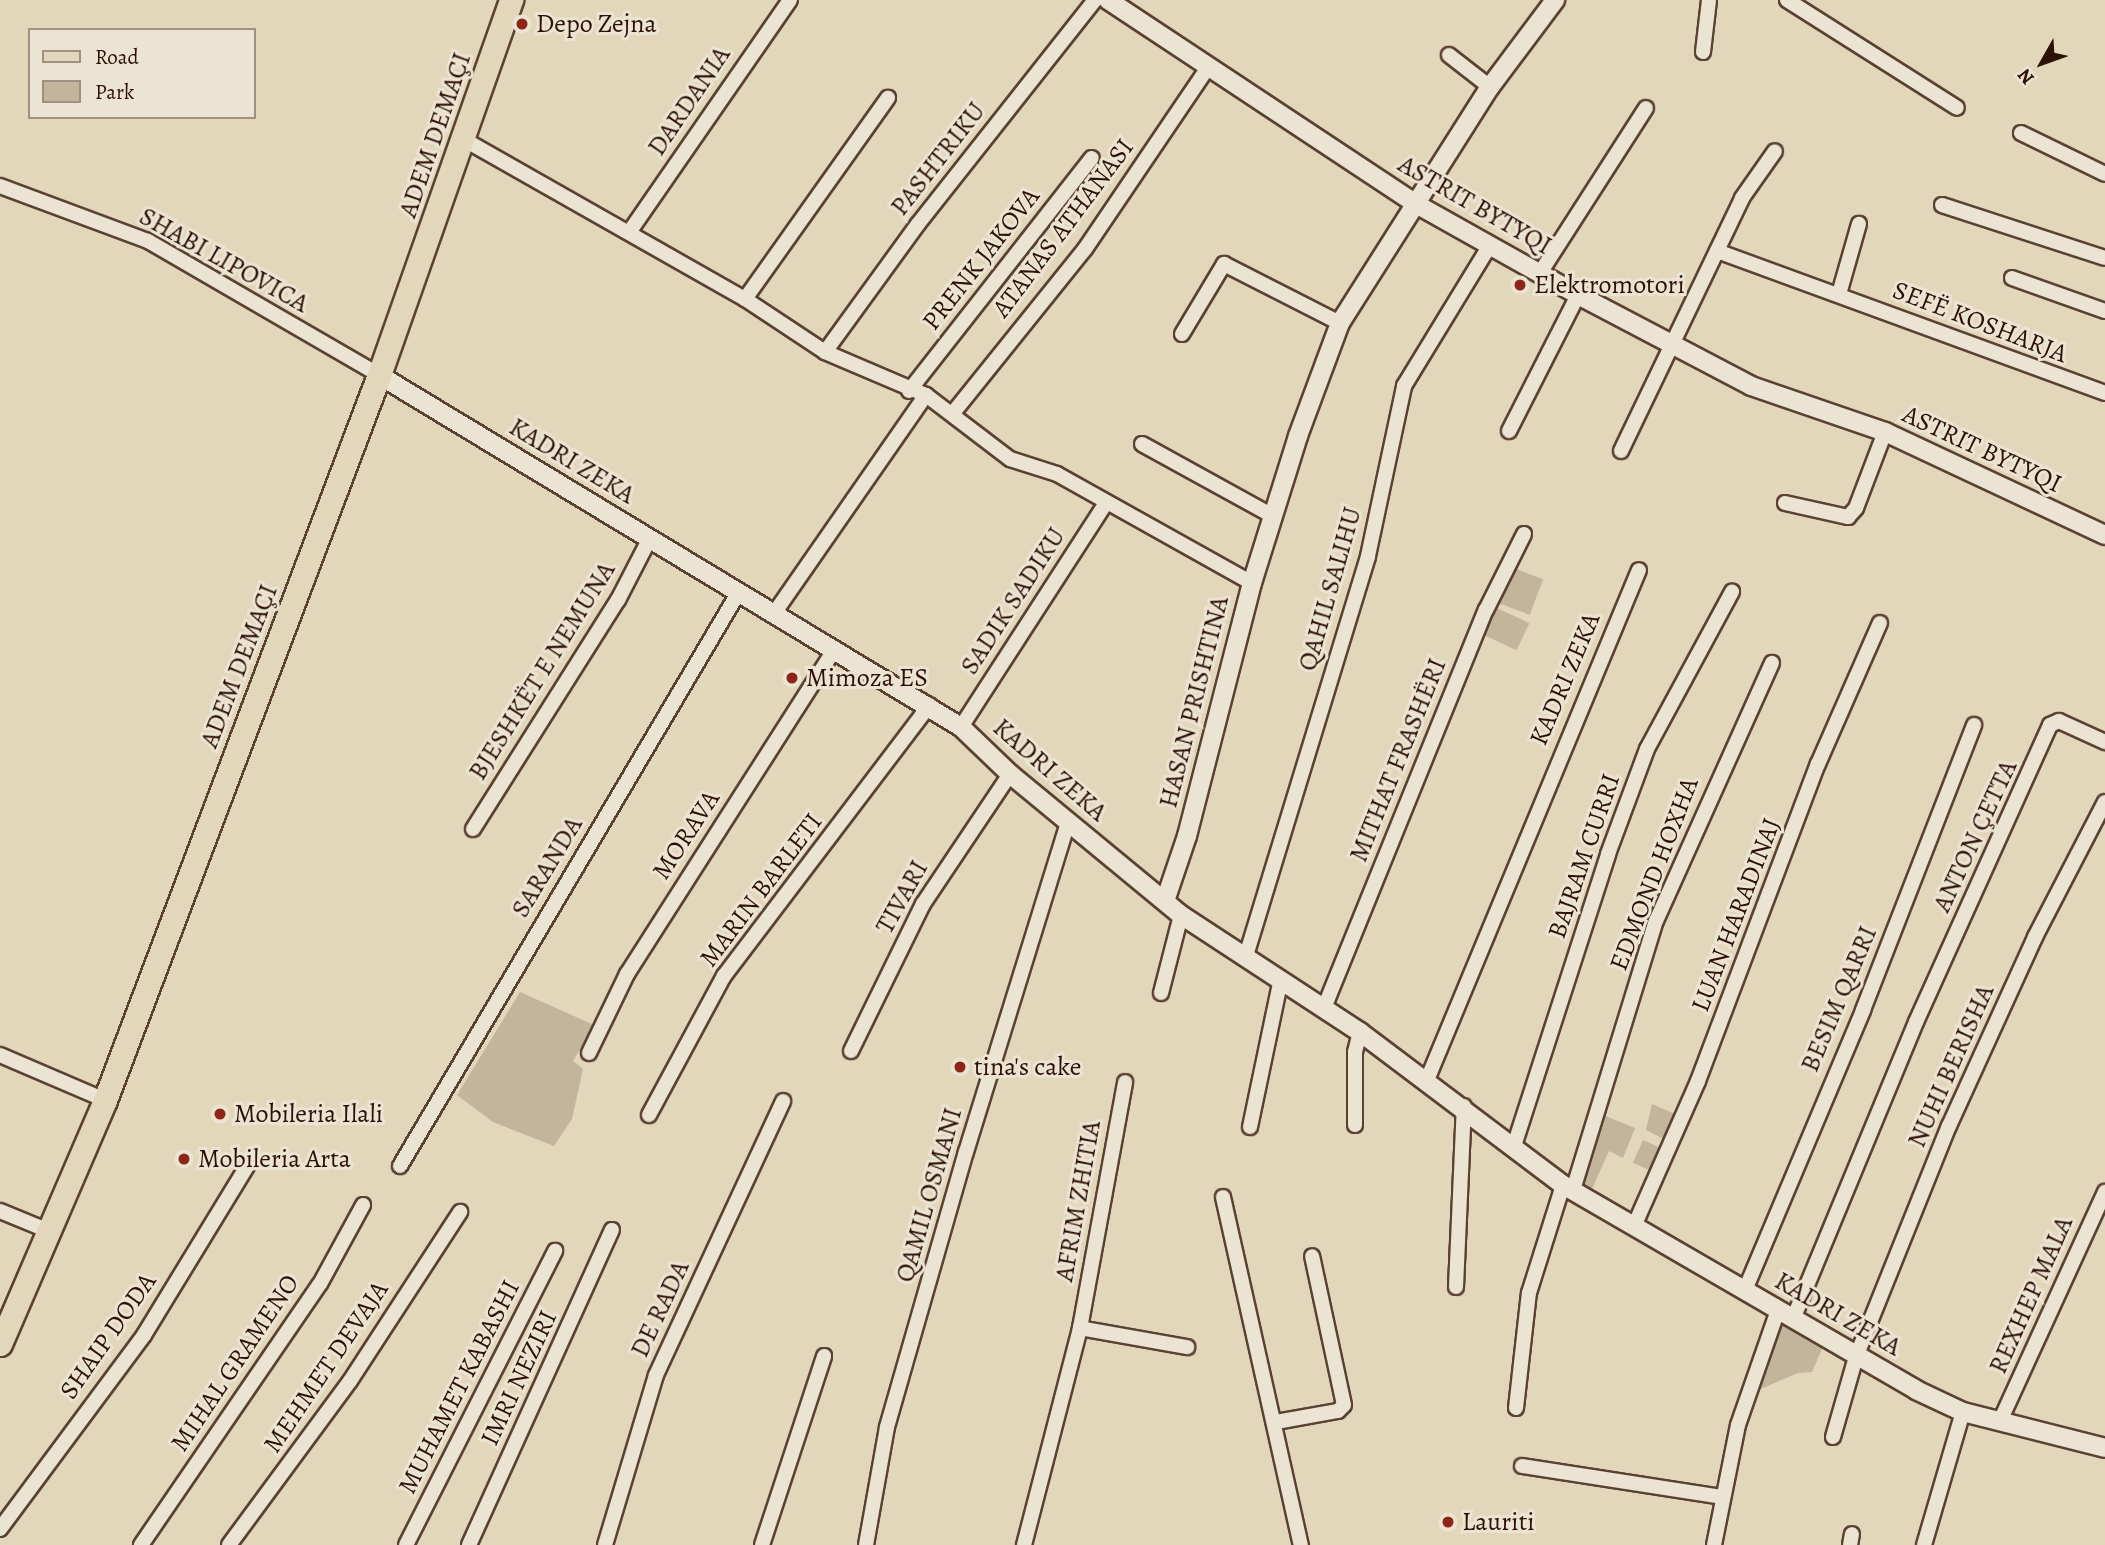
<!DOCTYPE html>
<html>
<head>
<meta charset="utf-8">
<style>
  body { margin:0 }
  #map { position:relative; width:2105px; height:1545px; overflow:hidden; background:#e2d6bb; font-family:Alegreya,serif }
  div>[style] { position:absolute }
  .green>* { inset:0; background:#c3b59c; transform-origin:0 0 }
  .roads { filter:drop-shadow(2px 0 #5a4232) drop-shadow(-2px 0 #5a4232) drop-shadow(0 2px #5a4232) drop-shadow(0 -2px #5a4232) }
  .minor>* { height:14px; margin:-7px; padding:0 7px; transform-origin:7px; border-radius:7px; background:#ece4d3 }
  .tertiary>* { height:18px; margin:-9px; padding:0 9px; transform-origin:9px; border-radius:9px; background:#ece4d3 }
  .primary>* { height:23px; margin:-11.5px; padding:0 11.5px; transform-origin:11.5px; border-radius:11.5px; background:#e2d6bb }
  .dots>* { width:19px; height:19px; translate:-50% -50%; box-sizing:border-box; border:4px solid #ece4d3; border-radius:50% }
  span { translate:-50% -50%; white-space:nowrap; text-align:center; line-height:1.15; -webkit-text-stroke:6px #ece4d3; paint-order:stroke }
  .poi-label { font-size:26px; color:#2d1105 }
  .left { translate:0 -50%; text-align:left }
  .street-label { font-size:26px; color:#2d1105 }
  .legend { position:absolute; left:28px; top:28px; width:228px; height:91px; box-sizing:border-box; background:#ece4d3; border:2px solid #a09081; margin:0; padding:9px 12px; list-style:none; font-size:21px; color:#2d1105 }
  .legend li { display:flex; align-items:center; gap:14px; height:35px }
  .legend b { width:35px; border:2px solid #a09081 }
  .north { position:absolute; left:2007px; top:28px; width:70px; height:70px; -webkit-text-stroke:5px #ece4d3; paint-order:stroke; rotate:230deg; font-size:19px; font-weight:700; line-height:28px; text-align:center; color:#2d1105 }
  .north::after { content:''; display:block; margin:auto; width:24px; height:32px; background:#2d1105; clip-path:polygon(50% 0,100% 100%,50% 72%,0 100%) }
</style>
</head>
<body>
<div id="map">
  <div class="green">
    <div style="left:1503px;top:564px;width:43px;height:38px;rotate:21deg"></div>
    <div style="left:1484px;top:602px;width:50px;height:30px;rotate:25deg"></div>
    <div style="clip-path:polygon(520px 992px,594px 1025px,573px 1061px,583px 1069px,572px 1119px,554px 1146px,493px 1122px,457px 1095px)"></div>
    <div style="clip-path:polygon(1652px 1104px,1675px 1114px,1666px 1140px,1646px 1130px)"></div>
    <div style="clip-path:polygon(1603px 1115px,1635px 1128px,1623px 1158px,1609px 1151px,1592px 1189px,1576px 1182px)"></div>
    <div style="left:1643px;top:1140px;width:22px;height:25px;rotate:24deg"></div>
    <div style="clip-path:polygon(1778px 1320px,1825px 1342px,1812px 1372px,1798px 1373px,1751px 1393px)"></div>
  </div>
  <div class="roads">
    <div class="minor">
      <div style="left:1787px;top:0;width:201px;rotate:32.4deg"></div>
      <div style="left:1703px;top:52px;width:52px;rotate:-83.4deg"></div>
      <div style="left:1449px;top:55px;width:52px;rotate:38deg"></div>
      <div style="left:2021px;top:133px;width:93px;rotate:26deg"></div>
      <div style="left:465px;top:140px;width:322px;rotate:29.6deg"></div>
      <div style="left:745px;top:299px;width:96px;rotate:33.5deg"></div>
      <div style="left:825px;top:352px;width:110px;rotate:23.1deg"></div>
      <div style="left:926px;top:395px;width:106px;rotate:37.3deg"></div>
      <div style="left:1010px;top:459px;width:49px;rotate:17.7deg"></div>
      <div style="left:1057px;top:474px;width:223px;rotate:29.2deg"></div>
      <div style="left:0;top:186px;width:158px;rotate:20.4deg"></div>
      <div style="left:148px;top:241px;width:267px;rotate:30.1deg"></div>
      <div style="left:1942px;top:205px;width:171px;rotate:18deg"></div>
      <div style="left:630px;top:231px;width:281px;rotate:-55.3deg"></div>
      <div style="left:1717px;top:251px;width:413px;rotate:20.1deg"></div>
      <div style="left:1540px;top:273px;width:196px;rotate:-57.3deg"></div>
      <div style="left:2012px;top:278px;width:99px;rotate:19.5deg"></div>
      <div style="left:1839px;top:294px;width:73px;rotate:-74.1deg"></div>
      <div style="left:745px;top:299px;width:247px;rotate:-54.6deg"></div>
      <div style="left:1182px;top:334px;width:82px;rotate:-59deg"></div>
      <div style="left:1224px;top:264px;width:130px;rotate:27deg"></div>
      <div style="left:825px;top:352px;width:158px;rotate:-54deg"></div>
      <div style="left:918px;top:224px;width:285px;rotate:-51.7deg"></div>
      <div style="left:909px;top:391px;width:296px;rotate:-51.9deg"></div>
      <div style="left:953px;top:413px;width:211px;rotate:-51.2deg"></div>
      <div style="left:1085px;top:249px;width:217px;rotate:-55.9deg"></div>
      <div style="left:1509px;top:431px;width:153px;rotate:-63.1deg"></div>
      <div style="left:1142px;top:444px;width:149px;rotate:28.8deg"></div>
      <div style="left:1621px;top:451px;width:280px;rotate:-64.4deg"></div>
      <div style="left:1742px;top:198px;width:57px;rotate:-54.9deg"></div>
      <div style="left:1785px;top:503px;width:65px;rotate:12.5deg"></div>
      <div style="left:1848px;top:517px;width:12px;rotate:-48deg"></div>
      <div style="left:1856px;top:508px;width:81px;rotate:-69.1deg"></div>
      <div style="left:773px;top:615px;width:268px;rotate:-55.2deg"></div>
      <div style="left:961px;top:727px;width:267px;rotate:-57.1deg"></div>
      <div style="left:473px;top:829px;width:271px;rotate:-57.7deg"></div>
      <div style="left:618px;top:600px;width:70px;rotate:-62.7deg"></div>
      <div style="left:1245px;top:959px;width:421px;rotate:-73deg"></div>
      <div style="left:1368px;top:556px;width:174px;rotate:-78deg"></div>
      <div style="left:1404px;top:386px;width:163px;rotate:-58.6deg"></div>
      <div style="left:1161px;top:993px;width:81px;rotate:-75.6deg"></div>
      <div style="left:1324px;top:1008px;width:430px;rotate:-67.9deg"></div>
      <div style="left:1486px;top:610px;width:85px;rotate:-63.4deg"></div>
      <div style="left:851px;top:1051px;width:164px;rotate:-63.9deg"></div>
      <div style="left:923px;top:904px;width:156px;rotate:-56.2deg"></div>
      <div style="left:589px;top:1053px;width:88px;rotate:-64.3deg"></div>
      <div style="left:627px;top:974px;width:384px;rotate:-57.4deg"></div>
      <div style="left:0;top:1055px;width:114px;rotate:23.2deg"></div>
      <div style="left:1427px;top:1080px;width:552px;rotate:-67.43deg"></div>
      <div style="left:649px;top:1115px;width:158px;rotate:-61.7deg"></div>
      <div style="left:724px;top:976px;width:340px;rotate:-52.8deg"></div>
      <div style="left:1355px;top:1125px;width:73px;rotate:-90deg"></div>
      <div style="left:1355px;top:1052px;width:21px;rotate:-76deg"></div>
      <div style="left:1250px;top:1127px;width:147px;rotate:-78.2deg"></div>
      <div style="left:1513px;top:1149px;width:310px;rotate:-72.1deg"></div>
      <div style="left:1608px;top:854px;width:112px;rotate:-69.6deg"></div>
      <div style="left:1647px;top:749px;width:179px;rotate:-61.6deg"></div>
      <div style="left:400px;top:1166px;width:663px;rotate:-59.45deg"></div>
      <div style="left:1573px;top:1190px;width:282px;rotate:-72.9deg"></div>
      <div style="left:1656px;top:921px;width:283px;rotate:-65.8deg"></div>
      <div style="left:1223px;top:1197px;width:357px;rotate:77.4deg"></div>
      <div style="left:0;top:1211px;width:53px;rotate:22.2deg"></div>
      <div style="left:1635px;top:1224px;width:156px;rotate:-66.2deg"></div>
      <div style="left:1698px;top:1081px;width:339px;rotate:-69.3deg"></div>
      <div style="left:1818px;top:764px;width:154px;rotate:-66.3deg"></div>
      <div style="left:1456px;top:1287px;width:181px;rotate:-87.5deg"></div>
      <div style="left:1745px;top:1290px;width:304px;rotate:-67.1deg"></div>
      <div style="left:1863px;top:1010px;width:306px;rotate:-68.7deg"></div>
      <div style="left:1793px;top:1319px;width:321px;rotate:-67.5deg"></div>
      <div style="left:1916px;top:1022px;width:326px;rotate:-65.7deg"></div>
      <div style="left:2050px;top:725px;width:10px;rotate:-24deg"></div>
      <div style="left:2059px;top:721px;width:51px;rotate:24.5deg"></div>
      <div style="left:1080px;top:1328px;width:109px;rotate:10.1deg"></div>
      <div style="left:1516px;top:1408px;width:116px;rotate:-83.6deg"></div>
      <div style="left:1529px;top:1293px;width:113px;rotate:-72.5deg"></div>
      <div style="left:2001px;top:1419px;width:250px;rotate:-65.4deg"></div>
      <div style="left:1276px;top:1422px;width:63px;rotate:-10.1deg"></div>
      <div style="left:1338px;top:1411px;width:8px;rotate:-45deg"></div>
      <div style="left:1344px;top:1405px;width:152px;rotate:-102.1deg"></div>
      <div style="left:1833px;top:1437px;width:83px;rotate:-74deg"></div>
      <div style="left:1856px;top:1357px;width:249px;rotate:-68.1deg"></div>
      <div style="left:1949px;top:1126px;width:208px;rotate:-65.5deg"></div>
      <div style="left:2035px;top:937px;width:152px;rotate:-62.6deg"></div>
      <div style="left:1522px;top:1466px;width:203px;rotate:8.8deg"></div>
      <div style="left:0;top:1529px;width:242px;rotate:-53.4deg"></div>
      <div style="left:144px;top:1335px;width:198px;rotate:-58.6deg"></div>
      <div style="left:141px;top:1545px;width:316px;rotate:-55.6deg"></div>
      <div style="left:320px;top:1284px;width:90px;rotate:-61.4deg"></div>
      <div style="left:229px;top:1545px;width:204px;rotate:-53.6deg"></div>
      <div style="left:350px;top:1381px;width:202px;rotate:-56.9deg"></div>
      <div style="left:406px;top:1545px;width:330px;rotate:-63.1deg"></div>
      <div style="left:469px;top:1545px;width:346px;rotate:-65.6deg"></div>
      <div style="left:605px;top:1545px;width:177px;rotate:-73.3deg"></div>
      <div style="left:656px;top:1375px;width:302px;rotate:-65.1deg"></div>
      <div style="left:762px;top:1545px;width:199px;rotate:-71.8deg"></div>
      <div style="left:866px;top:1545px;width:120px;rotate:-79.9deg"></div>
      <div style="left:887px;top:1427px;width:286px;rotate:-74deg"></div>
      <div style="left:966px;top:1152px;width:344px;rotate:-72.8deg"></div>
      <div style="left:1024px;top:1545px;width:224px;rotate:-75.5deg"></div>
      <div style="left:1080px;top:1328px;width:250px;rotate:-79.6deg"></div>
      <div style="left:1714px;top:1545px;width:122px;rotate:-78.7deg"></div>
      <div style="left:1738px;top:1425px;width:122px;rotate:-70.8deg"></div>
      <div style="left:1850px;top:1545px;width:11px;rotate:-80deg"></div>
      <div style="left:1924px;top:1545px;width:139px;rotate:-73.7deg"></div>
    </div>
    <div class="tertiary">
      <div style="left:1108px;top:0;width:369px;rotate:33.5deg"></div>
      <div style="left:1416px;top:204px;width:186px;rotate:29.3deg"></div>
      <div style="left:1578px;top:295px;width:195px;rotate:27.7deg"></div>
      <div style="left:1751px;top:386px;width:142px;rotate:18.9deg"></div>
      <div style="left:1885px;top:432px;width:243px;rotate:25.1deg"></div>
      <div style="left:379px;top:375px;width:680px;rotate:31.17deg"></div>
      <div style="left:961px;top:727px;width:68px;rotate:43.8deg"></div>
      <div style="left:1010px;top:774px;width:222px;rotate:39.5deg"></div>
      <div style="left:1181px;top:915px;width:214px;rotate:33.2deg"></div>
      <div style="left:1360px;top:1032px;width:254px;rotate:37deg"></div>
      <div style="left:1563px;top:1185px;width:408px;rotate:30.1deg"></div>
      <div style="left:1916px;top:1390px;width:52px;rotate:25.1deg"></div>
      <div style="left:1963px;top:1412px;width:146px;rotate:14.2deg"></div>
      <div style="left:1165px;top:901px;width:69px;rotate:-71.3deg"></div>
      <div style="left:1187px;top:836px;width:261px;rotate:-75.6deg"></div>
      <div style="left:1252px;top:583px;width:154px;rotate:-72.6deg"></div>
      <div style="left:1298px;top:436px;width:121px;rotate:-69.6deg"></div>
      <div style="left:1340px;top:323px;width:280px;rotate:-57.6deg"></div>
      <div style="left:1490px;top:87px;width:109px;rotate:-53.2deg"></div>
    </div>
    <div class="primary">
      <div style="left:0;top:1344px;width:266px;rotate:-66.7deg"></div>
      <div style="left:105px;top:1100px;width:775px;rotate:-69.3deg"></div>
      <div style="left:379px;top:375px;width:398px;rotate:-70.6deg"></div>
    </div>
  </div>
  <div class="dots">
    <div style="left:522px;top:24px;background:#8f2418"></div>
    <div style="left:1520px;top:285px;background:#8f2418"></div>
    <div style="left:792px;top:678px;background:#8f2418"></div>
    <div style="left:960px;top:1067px;background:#8f2418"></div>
    <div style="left:220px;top:1114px;background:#8f2418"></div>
    <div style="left:184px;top:1159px;background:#8f2418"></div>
    <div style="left:1448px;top:1522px;background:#8f2418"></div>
  </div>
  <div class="poi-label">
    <span class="left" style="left:536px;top:24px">Depo Zejna</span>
    <span class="left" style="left:1534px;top:285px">Elektromotori</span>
    <span class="left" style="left:806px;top:678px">Mimoza ES</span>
    <span class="left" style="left:974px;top:1067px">tina's cake</span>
    <span class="left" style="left:234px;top:1114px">Mobileria Ilali</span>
    <span class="left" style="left:198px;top:1159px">Mobileria Arta</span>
    <span class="left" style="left:1462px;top:1522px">Lauriti</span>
  </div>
  <div class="street-label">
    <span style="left:689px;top:101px;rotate:-56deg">DARDANIA</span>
    <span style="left:435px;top:135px;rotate:-71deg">ADEM DEMAÇI</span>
    <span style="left:938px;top:159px;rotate:-52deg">PASHTRIKU</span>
    <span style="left:1475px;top:205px;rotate:30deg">ASTRIT BYTYQI</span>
    <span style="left:1063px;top:228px;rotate:-53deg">ATANAS ATHANASI</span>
    <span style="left:981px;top:259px;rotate:-52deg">PRENK JAKOVA</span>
    <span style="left:224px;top:260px;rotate:29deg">SHABI LIPOVICA</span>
    <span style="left:1980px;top:322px;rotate:21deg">SEFË KOSHARJA</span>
    <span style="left:1982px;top:449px;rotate:25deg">ASTRIT BYTYQI</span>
    <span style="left:572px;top:461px;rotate:31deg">KADRI ZEKA</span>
    <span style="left:1330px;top:589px;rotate:-74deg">QAHIL SALIHU</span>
    <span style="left:1013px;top:601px;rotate:-57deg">SADIK SADIKU</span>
    <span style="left:239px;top:666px;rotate:-69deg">ADEM DEMAÇI</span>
    <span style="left:542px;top:671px;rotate:-58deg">BJESHKËT E NEMUNA</span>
    <span style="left:1565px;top:679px;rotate:-67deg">KADRI ZEKA</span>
    <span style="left:1194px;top:702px;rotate:-76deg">HASAN PRISHTINA</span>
    <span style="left:1398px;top:760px;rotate:-68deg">MITHAT FRASHËRI</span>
    <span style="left:1050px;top:770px;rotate:41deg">KADRI ZEKA</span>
    <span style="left:686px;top:835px;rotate:-57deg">MORAVA</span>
    <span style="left:1975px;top:836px;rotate:-65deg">ANTON ÇETTA</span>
    <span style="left:1584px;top:856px;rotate:-71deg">BAJRAM CURRI</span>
    <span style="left:547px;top:867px;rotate:-59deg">SARANDA</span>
    <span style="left:1654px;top:874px;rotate:-69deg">EDMOND HOXHA</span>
    <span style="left:761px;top:890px;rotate:-53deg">MARIN BARLETI</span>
    <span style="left:902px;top:897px;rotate:-61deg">TIVARI</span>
    <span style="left:1736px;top:915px;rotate:-69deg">LUAN HARADINAJ</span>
    <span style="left:1839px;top:999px;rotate:-67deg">BESIM QARRI</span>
    <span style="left:1951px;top:1066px;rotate:-66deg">NUHI BERISHA</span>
    <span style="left:929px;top:1195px;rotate:-74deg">QAMIL OSMANI</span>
    <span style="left:1078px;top:1201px;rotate:-80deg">AFRIM ZHITIA</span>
    <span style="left:2031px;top:1295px;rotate:-66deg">REXHEP MALA</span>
    <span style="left:660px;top:1309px;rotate:-65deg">DE RADA</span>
    <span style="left:1838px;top:1314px;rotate:30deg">KADRI ZEKA</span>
    <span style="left:108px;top:1336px;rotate:-55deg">SHAIP DODA</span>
    <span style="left:235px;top:1363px;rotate:-56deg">MIHAL GRAMENO</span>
    <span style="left:326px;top:1367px;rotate:-56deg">MEHMET DEVAJA</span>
    <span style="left:519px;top:1378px;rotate:-65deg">IMRI NEZIRI</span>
    <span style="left:459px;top:1387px;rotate:-63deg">MUHAMET KABASHI</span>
  </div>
  <ul class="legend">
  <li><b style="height:9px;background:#e2d6bb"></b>Road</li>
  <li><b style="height:19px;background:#c3b59c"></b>Park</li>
  </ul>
  <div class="north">N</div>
</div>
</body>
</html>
